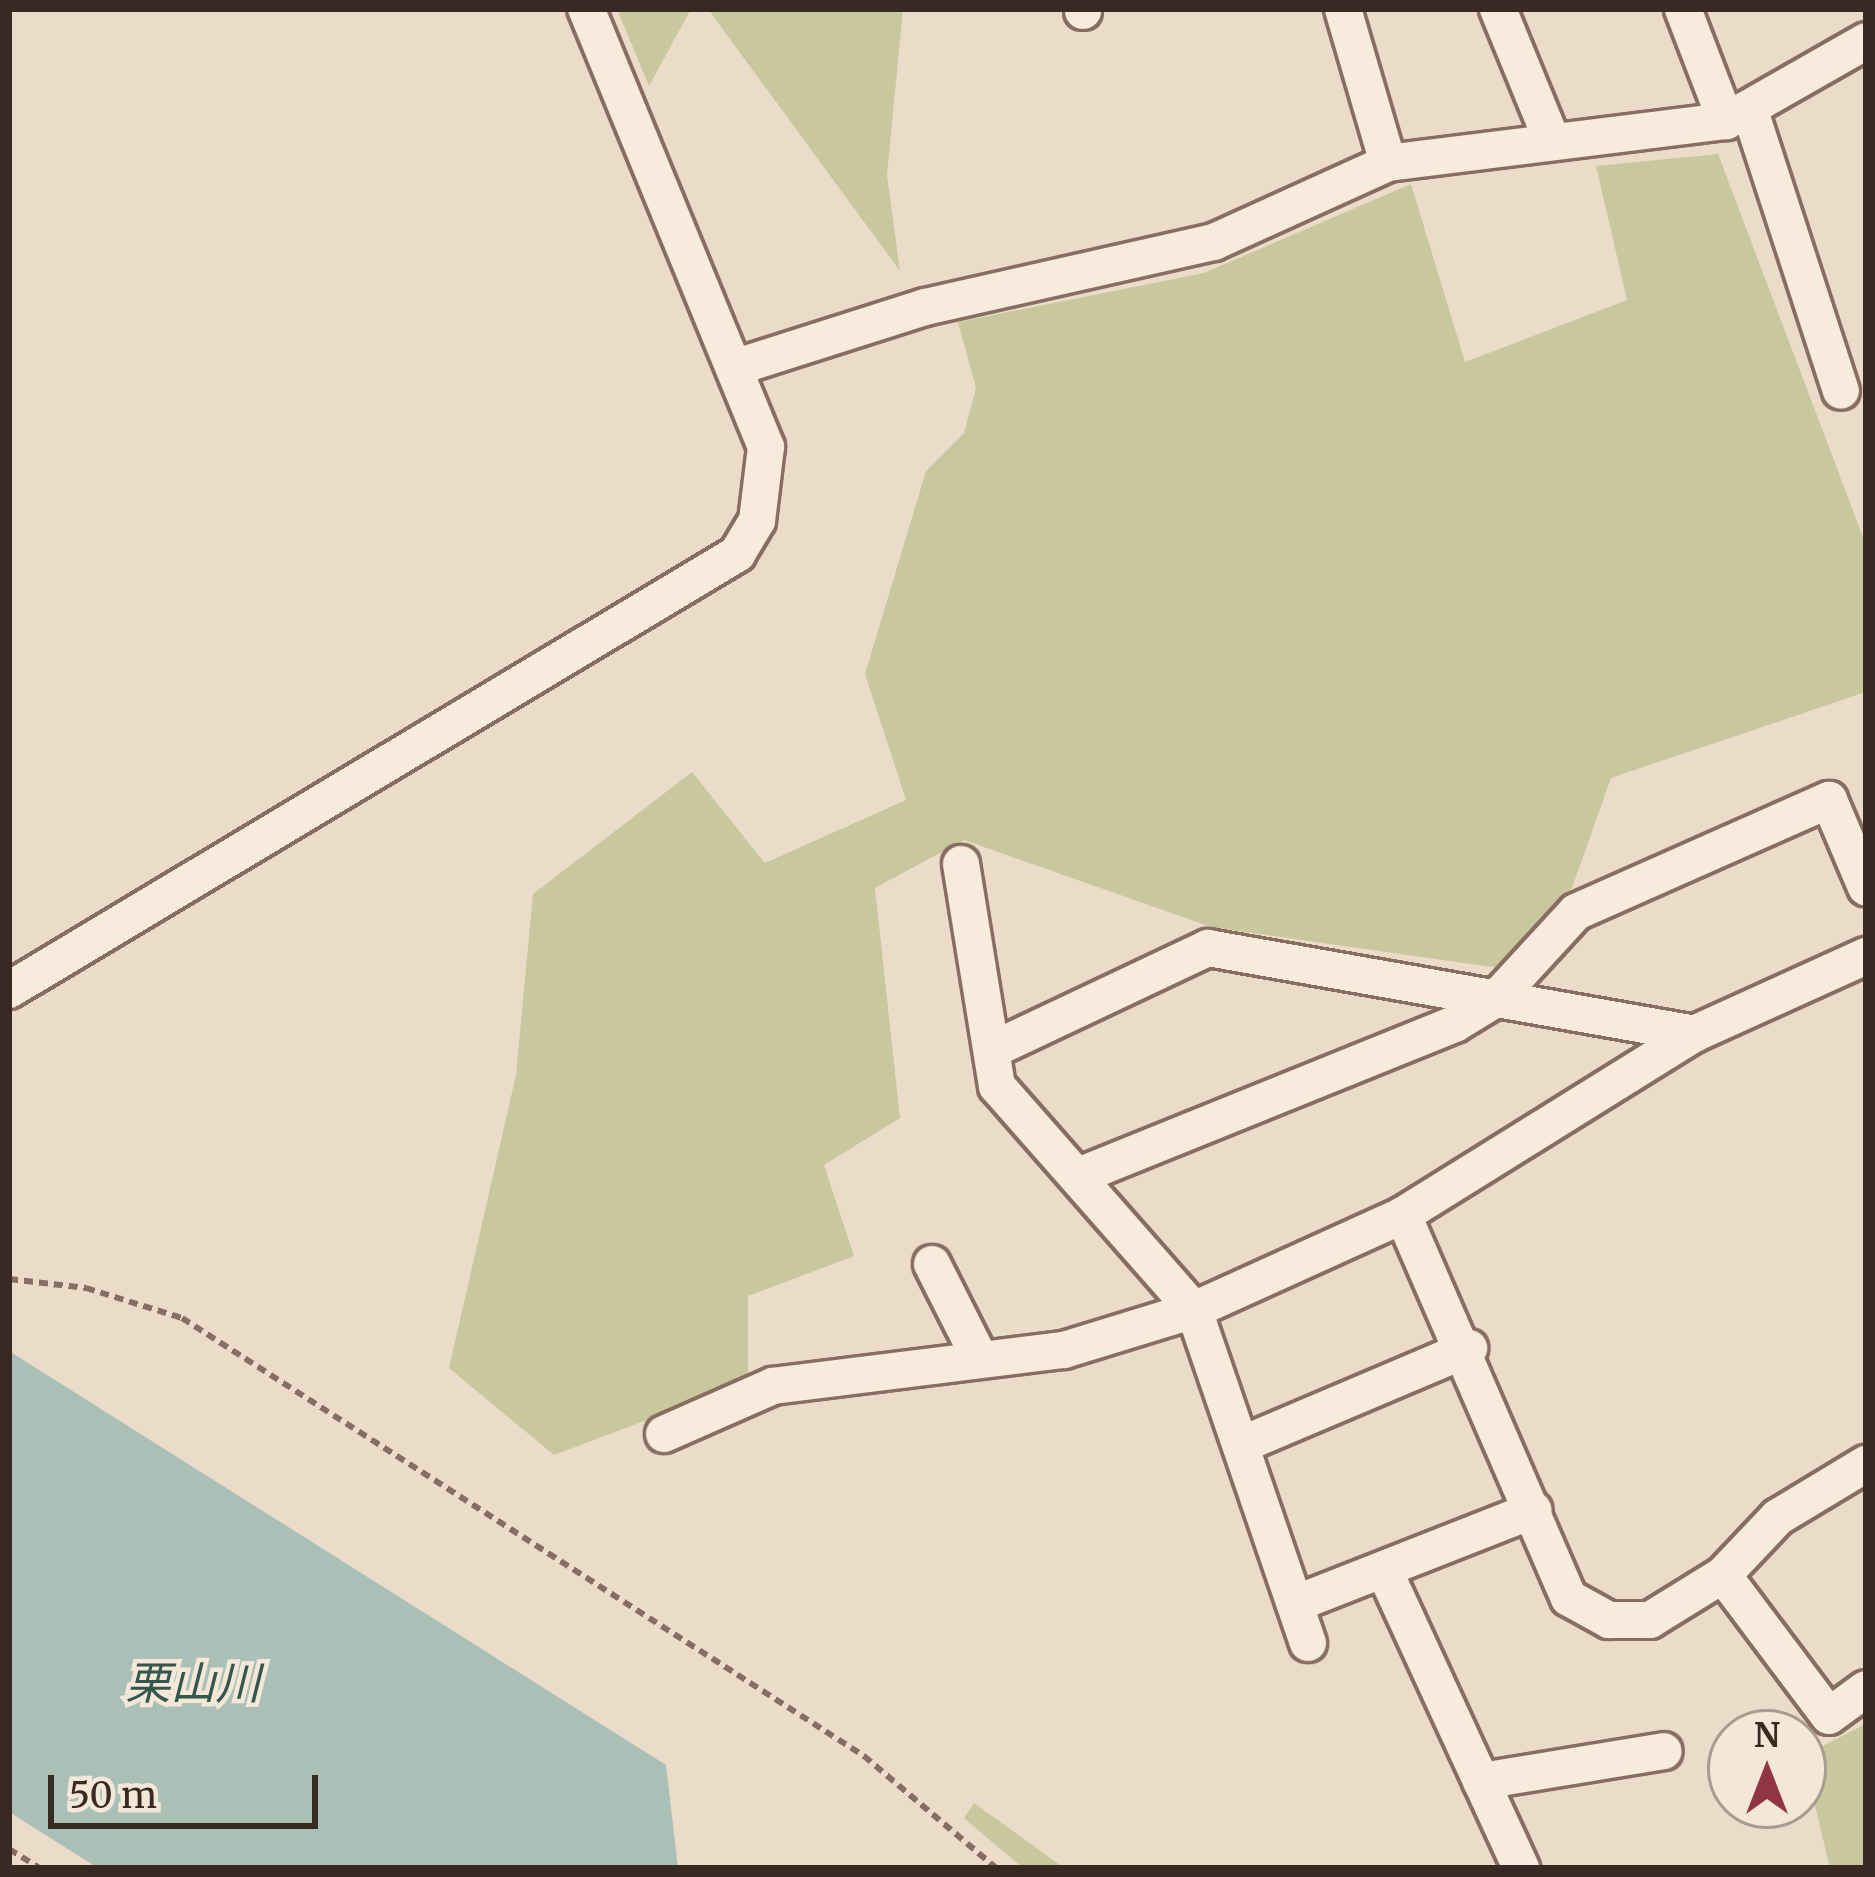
<!DOCTYPE html>
<html>
<head>
<meta charset="utf-8">
<style>
  body { margin:0 }
  #map { position:relative; width:1875px; height:1877px; overflow:hidden; background:#ebdcca; font-family:Merriweather,"Noto Sans JP",serif }
  div>[style] { position:absolute }
  .green>* { inset:0; background:#c8c79e }
  .water>* { inset:0; background:#aac0b6 }
  .path>* { height:6px; margin-top:-3px; transform-origin:0; background:repeating-linear-gradient(90deg,#866e60 0 9px,transparent 0 15px) }
  .roads { filter:drop-shadow(3px 0 #866e60) drop-shadow(-3px 0 #866e60) drop-shadow(0 3px #866e60) drop-shadow(0 -3px #866e60) }
  .minor>* { height:36px; margin:-18px; padding:0 18px; transform-origin:18px; border-radius:18px; background:#f6ebdc }
  span { translate:-50% -50%; white-space:nowrap; text-align:center; line-height:1.15; -webkit-text-stroke:9px #f3e7d8; paint-order:stroke }
  .water-label { font-size:45px; color:#33564e; font-style:italic }
  .frame { position:absolute; inset:0; border:12px solid #382922; pointer-events:none }
  .north { position:absolute; left:1707px; top:1709px; width:120px; height:120px; box-sizing:border-box; background:#f3e7d8; border:3px solid #a89b8f; border-radius:50%; rotate:0deg; font-size:33px; font-weight:700; line-height:48px; text-align:center; color:#382922 }
  .north::after { content:''; display:block; margin:auto; width:42px; height:54px; background:#8f3543; clip-path:polygon(50% 0,100% 100%,50% 72%,0 100%) }
  .scale { position:absolute; left:48px; top:1775px; width:270px; height:54px; box-sizing:border-box; border:6px solid #382922; border-top:0; padding-left:15px; font-size:36px; line-height:42px; white-space:nowrap; color:#382922; -webkit-text-stroke:9px #f3e7d8; paint-order:stroke }
</style>
</head>
<body>
<div id="map">
  <div class="green">
    <div style="clip-path:polygon(617px 9px,691px 9px,649px 86px)"></div>
    <div style="clip-path:polygon(708px 9px,903px 9px,887px 175px,900px 271px)"></div>
    <div style="clip-path:polygon(1718px 154px,1866px 545px,1866px 692px,1611px 778px,1572px 888px,1499px 968px,1211px 927px,964px 840px,875px 888px,900px 1118px,824px 1165px,854px 1256px,748px 1296px,748px 1382px,554px 1455px,449px 1368px,516px 1075px,533px 894px,692px 772px,765px 863px,906px 800px,865px 674px,926px 471px,964px 433px,976px 388px,958px 322px,1204px 273px,1411px 184px,1465px 362px,1627px 300px,1596px 166px)"></div>
    <div style="clip-path:polygon(1866px 1724px,1866px 1868px,1830px 1868px,1803px 1756px)"></div>
    <div style="clip-path:polygon(974px 1803px,1064px 1868px,1023px 1868px,964px 1818px)"></div>
  </div>
  <div class="water">
    <div style="clip-path:polygon(9px 1351px,666px 1765px,678px 1868px,98px 1868px,9px 1812px)"></div>
  </div>
  <div class="path">
    <div style="left:9px;top:1279px;width:78px;rotate:6.7deg"></div>
    <div style="left:86px;top:1288px;width:101px;rotate:17.4deg"></div>
    <div style="left:182px;top:1318px;width:811px;rotate:32.71deg"></div>
    <div style="left:864px;top:1756px;width:173px;rotate:40.3deg"></div>
    <div style="left:9px;top:1849px;width:36px;rotate:32deg"></div>
  </div>
  <div class="roads">
    <div class="minor">
      <div style="left:1083px;top:9px;width:2px;rotate:90deg"></div>
      <div style="left:1343px;top:9px;width:160px;rotate:73.7deg"></div>
      <div style="left:1498px;top:9px;width:139px;rotate:67.7deg"></div>
      <div style="left:1683px;top:9px;width:120px;rotate:69deg"></div>
      <div style="left:1750px;top:111px;width:294px;rotate:72deg"></div>
      <div style="left:737px;top:367px;width:197px;rotate:-17.7deg"></div>
      <div style="left:925px;top:307px;width:296px;rotate:-12.7deg"></div>
      <div style="left:1214px;top:242px;width:191px;rotate:-24.4deg"></div>
      <div style="left:1388px;top:163px;width:341px;rotate:-7.1deg"></div>
      <div style="left:1726px;top:121px;width:161px;rotate:-29.7deg"></div>
      <div style="left:961px;top:864px;width:225px;rotate:80.8deg"></div>
      <div style="left:997px;top:1086px;width:298px;rotate:48.7deg"></div>
      <div style="left:1194px;top:1310px;width:352px;rotate:71.1deg"></div>
      <div style="left:9px;top:990px;width:849px;rotate:-30.92deg"></div>
      <div style="left:737px;top:554px;width:39px;rotate:-59deg"></div>
      <div style="left:757px;top:521px;width:75px;rotate:-83.1deg"></div>
      <div style="left:766px;top:447px;width:474px;rotate:-112.3deg"></div>
      <div style="left:994px;top:1049px;width:237px;rotate:-25.3deg"></div>
      <div style="left:1208px;top:948px;width:494px;rotate:10deg"></div>
      <div style="left:1081px;top:1175px;width:403px;rotate:-22deg"></div>
      <div style="left:1455px;top:1024px;width:48px;rotate:-31.4deg"></div>
      <div style="left:1496px;top:999px;width:118px;rotate:-47.4deg"></div>
      <div style="left:1576px;top:912px;width:277px;rotate:-23.9deg"></div>
      <div style="left:1829px;top:800px;width:95px;rotate:67deg"></div>
      <div style="left:1403px;top:1215px;width:417px;rotate:66.6deg"></div>
      <div style="left:1569px;top:1598px;width:46px;rotate:28.8deg"></div>
      <div style="left:1609px;top:1620px;width:41px"></div>
      <div style="left:1650px;top:1620px;width:86px;rotate:-31.7deg"></div>
      <div style="left:1723px;top:1575px;width:80px;rotate:-46.5deg"></div>
      <div style="left:1778px;top:1517px;width:103px;rotate:-31.1deg"></div>
      <div style="left:932px;top:1264px;width:106px;rotate:63.2deg"></div>
      <div style="left:664px;top:1434px;width:119px;rotate:-23.8deg"></div>
      <div style="left:773px;top:1386px;width:293px;rotate:-7.1deg"></div>
      <div style="left:1064px;top:1350px;width:136px;rotate:-17.1deg"></div>
      <div style="left:1194px;top:1310px;width:230px;rotate:-24.4deg"></div>
      <div style="left:1403px;top:1215px;width:343px;rotate:-31.9deg"></div>
      <div style="left:1694px;top:1034px;width:189px;rotate:-24.4deg"></div>
      <div style="left:1241px;top:1445px;width:248px;rotate:-23deg"></div>
      <div style="left:1384px;top:1570px;width:328px;rotate:65.3deg"></div>
      <div style="left:1723px;top:1575px;width:176px;rotate:53.1deg"></div>
      <div style="left:1829px;top:1716px;width:46px;rotate:-36.1deg"></div>
      <div style="left:1300px;top:1602px;width:251px;rotate:-21.5deg"></div>
      <div style="left:1481px;top:1781px;width:185px;rotate:-9.3deg"></div>
    </div>
  </div>
  <div class="water-label">
    <span style="left:193px;top:1684px">栗山川</span>
  </div>
  <div class="frame"></div>
  <div class="north">N</div>
  <div class="scale">50 m</div>
</div>
</body>
</html>
